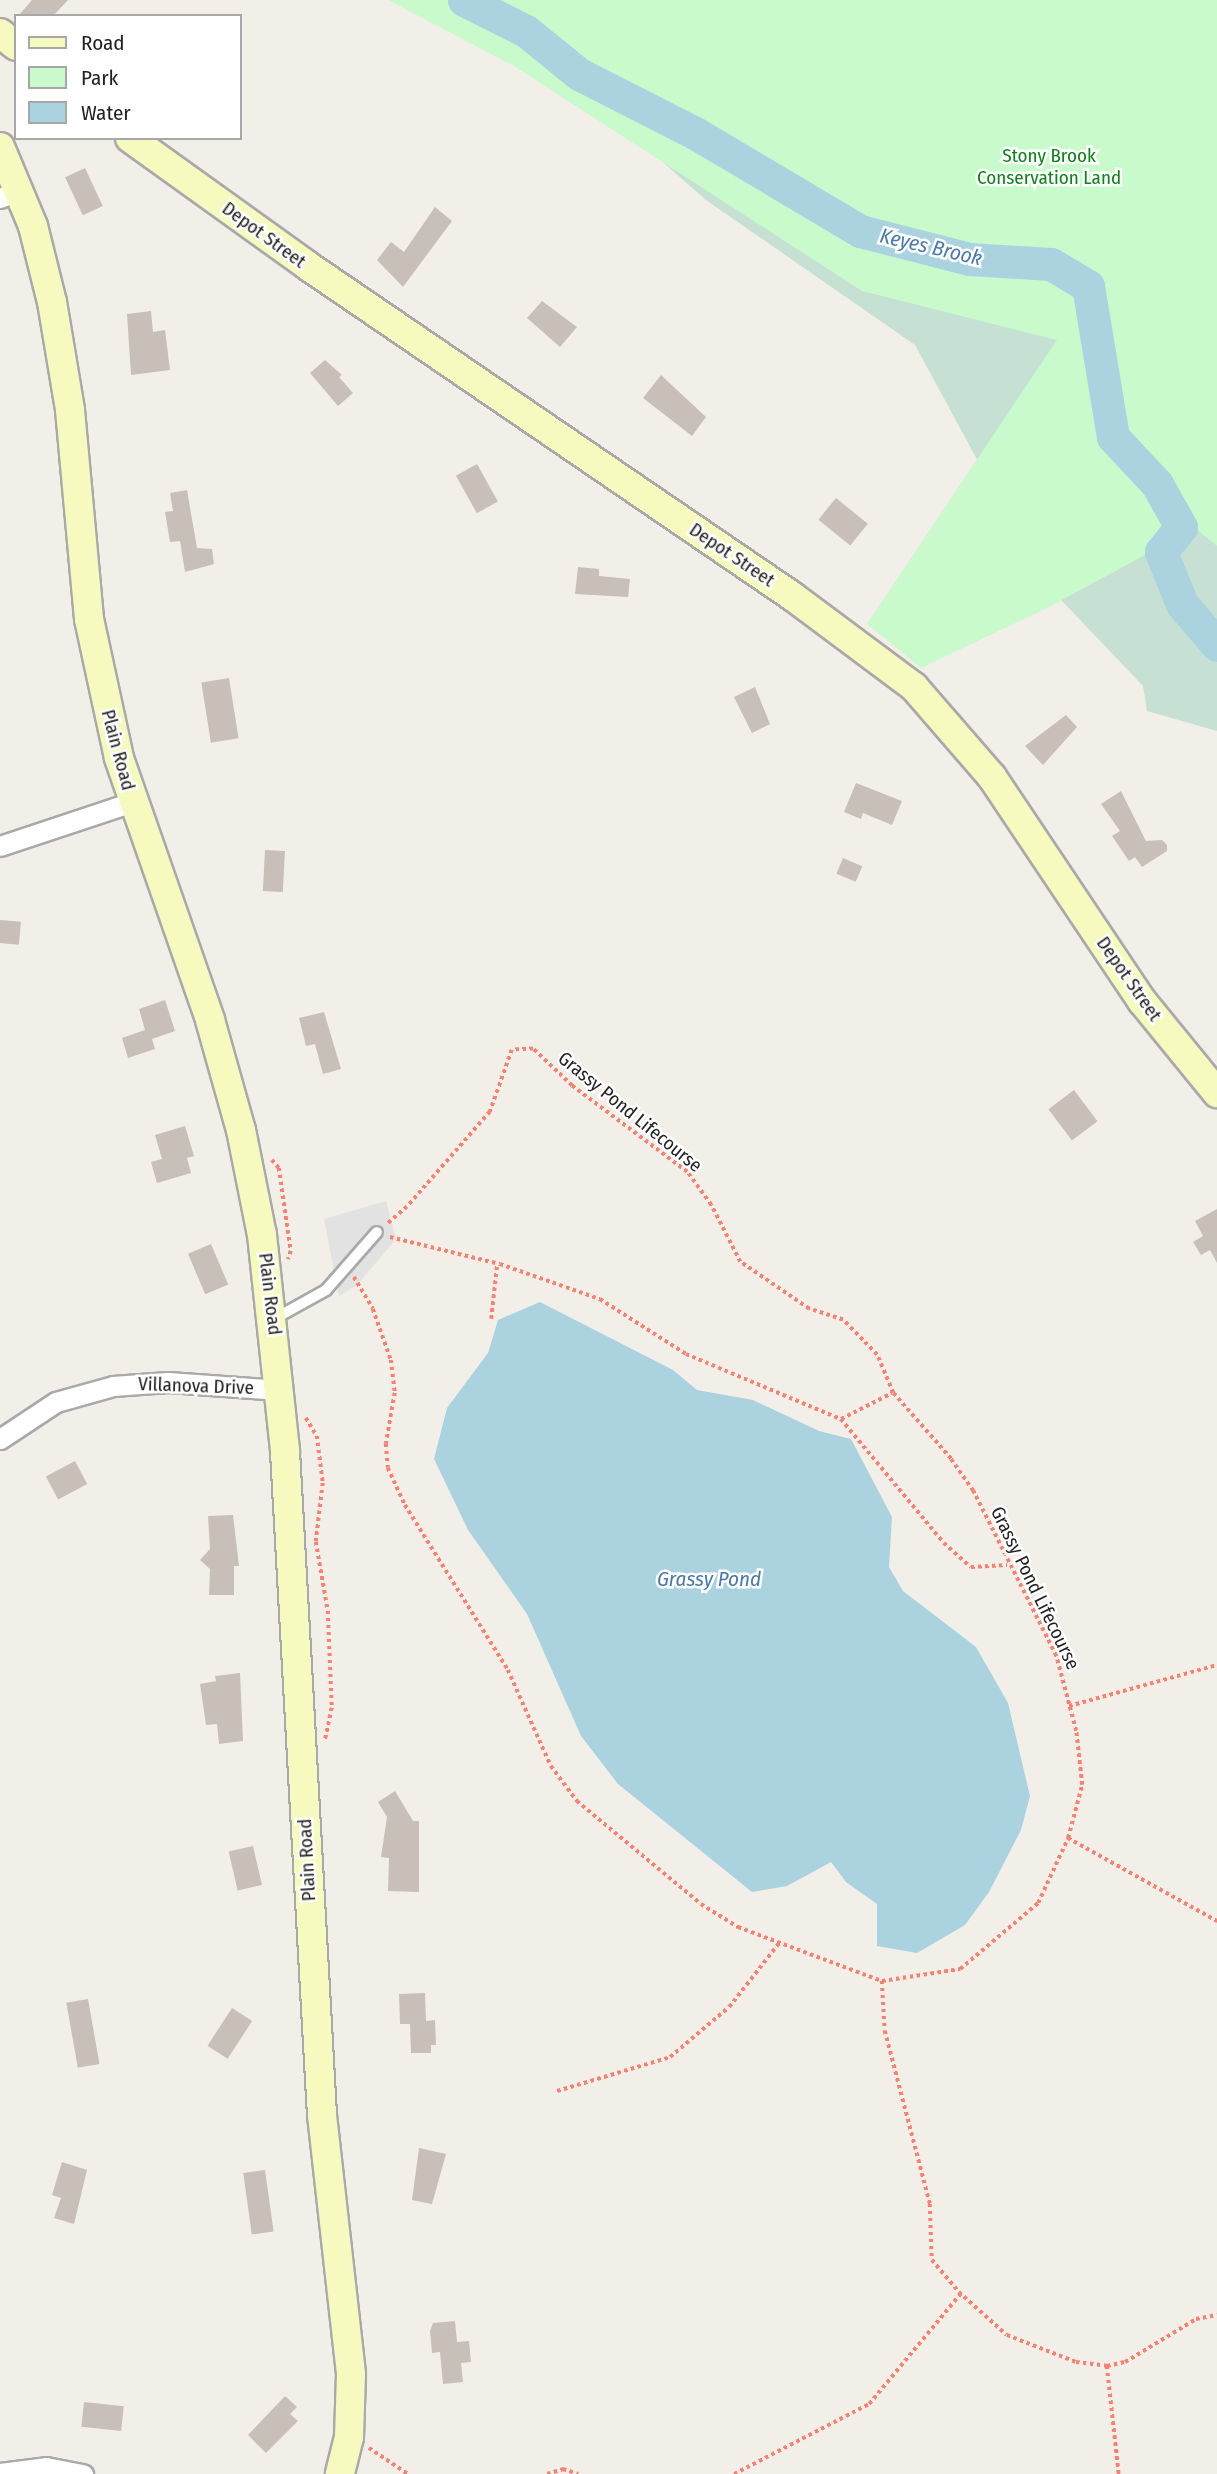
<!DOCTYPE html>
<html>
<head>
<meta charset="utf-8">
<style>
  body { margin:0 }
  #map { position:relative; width:1217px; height:2474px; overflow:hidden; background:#f2efe9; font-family:"Fira Sans Condensed",sans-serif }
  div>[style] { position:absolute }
  .wetland>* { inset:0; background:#c6e0d4 }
  .park>* { inset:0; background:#c8facc }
  .parking>* { inset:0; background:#e2e2e2 }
  .water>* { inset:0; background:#aad3df }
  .river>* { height:33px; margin:-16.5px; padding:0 16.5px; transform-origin:16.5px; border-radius:16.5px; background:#aad3df }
  .building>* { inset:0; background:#c7bfb8; transform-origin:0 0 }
  .path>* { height:3.5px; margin-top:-1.75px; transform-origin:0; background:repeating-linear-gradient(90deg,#fa8072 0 3.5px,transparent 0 7px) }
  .roads { filter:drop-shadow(2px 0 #a9a9a9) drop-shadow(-2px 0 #a9a9a9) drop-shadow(0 2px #a9a9a9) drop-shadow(0 -2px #a9a9a9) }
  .lane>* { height:10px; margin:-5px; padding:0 5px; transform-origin:5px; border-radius:5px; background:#fff }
  .street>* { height:19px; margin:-9.5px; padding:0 9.5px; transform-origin:9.5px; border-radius:9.5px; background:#fff }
  .secondary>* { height:28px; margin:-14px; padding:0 14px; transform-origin:14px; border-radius:14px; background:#f7fabf }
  span { translate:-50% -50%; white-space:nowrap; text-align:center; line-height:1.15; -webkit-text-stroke:5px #fff; paint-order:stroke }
  .park-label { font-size:19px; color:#0c8416 }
  .street-label { font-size:19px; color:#222 }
  .water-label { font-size:21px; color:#4a7aab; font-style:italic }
  .legend { position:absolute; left:14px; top:14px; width:228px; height:126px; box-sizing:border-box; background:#fff; border:2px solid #a7a7a7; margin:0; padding:9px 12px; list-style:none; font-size:21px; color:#222 }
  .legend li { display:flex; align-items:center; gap:14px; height:35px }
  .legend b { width:35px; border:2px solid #a7a7a7 }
</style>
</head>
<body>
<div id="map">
  <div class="wetland">
    <div style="clip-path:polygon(629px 122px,1097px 236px,1217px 534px,1217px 731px,1147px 711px,1143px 686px,1043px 581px,915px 345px,706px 200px,665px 164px)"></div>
  </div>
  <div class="park">
    <div style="clip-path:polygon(388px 0,1217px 0,1217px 546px,1195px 528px,1045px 609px,921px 668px,867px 624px,1057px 340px,862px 291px,514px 66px)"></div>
  </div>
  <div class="parking">
    <div style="clip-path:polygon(386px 1201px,396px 1239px,357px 1285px,339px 1296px,324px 1219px)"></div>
  </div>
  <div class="water">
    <div style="clip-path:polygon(540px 1302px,673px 1370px,697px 1390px,753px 1400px,819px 1431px,851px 1439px,892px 1517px,889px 1567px,903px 1591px,976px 1647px,1008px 1703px,1030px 1796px,1021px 1830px,989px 1892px,965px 1925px,917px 1953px,877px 1946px,877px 1904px,846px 1882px,831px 1862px,787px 1886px,752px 1892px,618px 1784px,581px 1736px,527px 1614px,468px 1530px,434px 1459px,447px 1408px,488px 1353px,498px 1320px)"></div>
  </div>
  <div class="river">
    <div style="left:464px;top:0;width:69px;rotate:26.6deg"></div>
    <div style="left:526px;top:31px;width:68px;rotate:39.1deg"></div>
    <div style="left:579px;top:74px;width:130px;rotate:27deg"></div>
    <div style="left:695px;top:133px;width:192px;rotate:30.7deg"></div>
    <div style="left:860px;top:231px;width:113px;rotate:14.4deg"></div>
    <div style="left:969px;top:259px;width:82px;rotate:3.5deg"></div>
    <div style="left:1051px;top:264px;width:43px;rotate:30.7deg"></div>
    <div style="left:1088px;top:286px;width:153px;rotate:80.6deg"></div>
    <div style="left:1113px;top:437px;width:64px;rotate:46.9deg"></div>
    <div style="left:1157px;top:484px;width:49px;rotate:60.8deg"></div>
    <div style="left:1181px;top:527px;width:32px;rotate:129deg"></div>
    <div style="left:1161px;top:552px;width:56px;rotate:68deg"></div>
    <div style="left:1182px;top:604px;width:54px;rotate:49.5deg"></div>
  </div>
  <div class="building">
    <div style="clip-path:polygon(32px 0,68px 0,53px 16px,18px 16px)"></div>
    <div style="left:85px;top:168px;width:42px;height:22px;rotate:65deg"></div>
    <div style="clip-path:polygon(435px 207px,452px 221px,403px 287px,377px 260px,391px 242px,404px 252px)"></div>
    <div style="clip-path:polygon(542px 301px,577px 327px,560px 347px,527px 318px)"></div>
    <div style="clip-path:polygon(151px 311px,153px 332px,165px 330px,170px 370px,131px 375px,127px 314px)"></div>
    <div style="clip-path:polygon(325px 360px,342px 375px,339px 377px,353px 393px,338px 406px,310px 373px)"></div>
    <div style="clip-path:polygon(661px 375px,706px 417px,692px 436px,643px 398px)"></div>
    <div style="left:477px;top:464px;width:43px;height:24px;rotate:61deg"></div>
    <div style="clip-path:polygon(187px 490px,197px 548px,212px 549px,214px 564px,185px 572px,180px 541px,170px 542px,165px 512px,173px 511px,170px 493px)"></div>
    <div style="left:836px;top:498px;width:41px;height:28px;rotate:39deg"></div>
    <div style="clip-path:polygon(578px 567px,599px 569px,599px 576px,630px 579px,628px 597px,575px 594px)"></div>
    <div style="left:229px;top:678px;width:61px;height:28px;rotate:81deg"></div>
    <div style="clip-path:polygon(755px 687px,770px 724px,752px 733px,734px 697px)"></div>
    <div style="clip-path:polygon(1066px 715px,1077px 727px,1043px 765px,1025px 746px)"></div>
    <div style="clip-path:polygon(856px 783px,902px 801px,892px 825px,863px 813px,861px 819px,844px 812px)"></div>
    <div style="clip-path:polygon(1121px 791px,1146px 841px,1162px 840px,1167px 845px,1167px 851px,1142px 867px,1135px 857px,1129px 861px,1112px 836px,1120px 831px,1101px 804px)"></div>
    <div style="left:265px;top:850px;width:20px;height:41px;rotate:3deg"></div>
    <div style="left:843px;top:858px;width:21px;height:17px;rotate:23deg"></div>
    <div style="left:0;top:920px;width:21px;height:23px;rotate:5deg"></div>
    <div style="clip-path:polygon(165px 1000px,175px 1031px,152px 1039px,155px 1049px,128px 1058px,122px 1038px,145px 1030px,139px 1009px)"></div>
    <div style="clip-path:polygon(324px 1012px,341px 1069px,323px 1074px,315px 1044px,306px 1046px,299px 1018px)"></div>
    <div style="left:1074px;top:1090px;width:39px;height:32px;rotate:53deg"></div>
    <div style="clip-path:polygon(185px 1126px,194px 1156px,187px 1158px,191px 1173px,157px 1183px,151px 1162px,162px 1159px,155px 1135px)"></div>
    <div style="clip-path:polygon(1217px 1209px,1217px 1263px,1210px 1250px,1201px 1255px,1193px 1242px,1203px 1236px,1195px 1221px)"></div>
    <div style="left:211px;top:1244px;width:44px;height:25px;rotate:67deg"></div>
    <div style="left:75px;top:1461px;width:26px;height:33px;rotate:62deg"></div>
    <div style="clip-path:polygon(233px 1515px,239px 1566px,234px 1566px,234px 1595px,209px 1595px,210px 1569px,200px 1560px,210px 1549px,208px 1516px)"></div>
    <div style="clip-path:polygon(240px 1673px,243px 1741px,219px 1744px,217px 1724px,206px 1725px,200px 1684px,216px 1681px,215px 1676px)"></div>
    <div style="clip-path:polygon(395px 1791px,413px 1821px,419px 1821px,419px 1892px,388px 1891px,389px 1858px,381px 1857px,387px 1817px,378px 1802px)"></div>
    <div style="left:253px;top:1846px;width:40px;height:25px;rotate:77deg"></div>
    <div style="clip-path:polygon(425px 1993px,426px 2021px,435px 2020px,436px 2045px,431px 2045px,431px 2053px,411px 2053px,410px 2024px,400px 2024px,399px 1994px)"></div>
    <div style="left:88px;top:1999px;width:66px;height:22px;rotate:80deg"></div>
    <div style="left:232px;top:2008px;width:24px;height:45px;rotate:33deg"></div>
    <div style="clip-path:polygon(419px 2148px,446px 2154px,432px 2204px,412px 2200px)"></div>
    <div style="clip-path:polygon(62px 2162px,87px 2170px,74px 2224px,54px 2218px,61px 2198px,52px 2195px)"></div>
    <div style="left:265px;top:2170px;width:62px;height:22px;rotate:82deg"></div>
    <div style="clip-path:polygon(455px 2321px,457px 2342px,469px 2341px,471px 2362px,461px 2363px,463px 2382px,443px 2384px,440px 2352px,432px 2353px,430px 2331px,433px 2323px)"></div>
    <div style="clip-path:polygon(285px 2396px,297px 2407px,290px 2414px,298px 2421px,266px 2453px,248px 2435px)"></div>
    <div style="left:84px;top:2402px;width:40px;height:25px;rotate:6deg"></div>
  </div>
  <div class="path">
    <div style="left:272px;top:1160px;width:11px;rotate:49deg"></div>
    <div style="left:279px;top:1168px;width:84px;rotate:81.8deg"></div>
    <div style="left:291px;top:1251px;width:9px;rotate:108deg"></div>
    <div style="left:390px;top:1237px;width:113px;rotate:13.8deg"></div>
    <div style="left:500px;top:1264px;width:106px;rotate:19.3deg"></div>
    <div style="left:600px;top:1299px;width:102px;rotate:32.6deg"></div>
    <div style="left:686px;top:1354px;width:168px;rotate:22.8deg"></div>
    <div style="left:841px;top:1419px;width:161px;rotate:50.3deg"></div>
    <div style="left:944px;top:1543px;width:36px;rotate:42deg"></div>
    <div style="left:971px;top:1567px;width:36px;rotate:-3deg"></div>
    <div style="left:354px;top:1277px;width:37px;rotate:59deg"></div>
    <div style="left:373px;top:1309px;width:54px;rotate:70.6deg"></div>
    <div style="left:391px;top:1360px;width:33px;rotate:83deg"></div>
    <div style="left:395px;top:1393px;width:52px;rotate:100deg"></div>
    <div style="left:386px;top:1444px;width:24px;rotate:85deg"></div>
    <div style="left:388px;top:1468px;width:41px;rotate:65.3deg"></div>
    <div style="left:405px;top:1505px;width:195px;rotate:58deg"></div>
    <div style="left:508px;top:1670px;width:105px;rotate:65.9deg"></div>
    <div style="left:551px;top:1766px;width:44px;rotate:53.4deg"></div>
    <div style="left:577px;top:1801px;width:161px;rotate:39.7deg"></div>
    <div style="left:701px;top:1904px;width:44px;rotate:31.9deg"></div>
    <div style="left:738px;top:1927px;width:154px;rotate:20.6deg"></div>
    <div style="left:882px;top:1981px;width:79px;rotate:-8.7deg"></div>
    <div style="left:960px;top:1969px;width:102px;rotate:-40.2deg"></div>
    <div style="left:1038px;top:1903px;width:72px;rotate:-65.2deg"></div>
    <div style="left:1068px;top:1838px;width:55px;rotate:-75.2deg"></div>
    <div style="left:1082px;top:1785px;width:54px;rotate:-96.3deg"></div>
    <div style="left:1076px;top:1731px;width:78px;rotate:-104.9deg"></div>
    <div style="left:1056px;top:1656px;width:185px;rotate:-116.7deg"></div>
    <div style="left:973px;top:1491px;width:39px;rotate:-125deg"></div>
    <div style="left:951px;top:1459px;width:88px;rotate:-131.3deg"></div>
    <div style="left:893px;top:1393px;width:41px;rotate:-112.8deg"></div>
    <div style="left:877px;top:1355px;width:49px;rotate:-134.2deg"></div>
    <div style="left:843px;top:1320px;width:36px;rotate:-162deg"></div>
    <div style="left:809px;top:1309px;width:83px;rotate:-145.7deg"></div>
    <div style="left:740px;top:1262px;width:64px;rotate:-117deg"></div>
    <div style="left:711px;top:1205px;width:41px;rotate:-126deg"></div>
    <div style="left:687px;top:1172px;width:144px;rotate:-143.2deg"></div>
    <div style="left:572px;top:1086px;width:54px;rotate:-136.5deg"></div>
    <div style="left:533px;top:1049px;width:21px;rotate:177deg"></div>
    <div style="left:512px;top:1050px;width:66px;rotate:109.5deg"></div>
    <div style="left:490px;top:1112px;width:126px;rotate:131.1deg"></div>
    <div style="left:407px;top:1207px;width:28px;rotate:139deg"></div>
    <div style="left:491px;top:1319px;width:55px;rotate:-83.8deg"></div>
    <div style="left:306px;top:1418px;width:21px;rotate:59deg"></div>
    <div style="left:317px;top:1436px;width:47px;rotate:82.7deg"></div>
    <div style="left:323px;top:1483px;width:59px;rotate:96.8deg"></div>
    <div style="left:316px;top:1542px;width:70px;rotate:80.1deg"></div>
    <div style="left:328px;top:1611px;width:97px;rotate:87.6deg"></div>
    <div style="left:332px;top:1708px;width:33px;rotate:102deg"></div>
    <div style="left:841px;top:1419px;width:57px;rotate:-27deg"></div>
    <div style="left:1069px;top:1706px;width:154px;rotate:-15.5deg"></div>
    <div style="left:1068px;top:1838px;width:171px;rotate:29.1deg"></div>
    <div style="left:882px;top:1981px;width:50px;rotate:86.6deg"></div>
    <div style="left:885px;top:2031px;width:179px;rotate:75.4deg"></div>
    <div style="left:930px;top:2204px;width:56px;rotate:88deg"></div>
    <div style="left:932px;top:2260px;width:42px;rotate:49.8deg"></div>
    <div style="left:959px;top:2292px;width:64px;rotate:41.9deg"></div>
    <div style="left:1007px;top:2335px;width:74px;rotate:21.4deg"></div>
    <div style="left:1076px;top:2362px;width:31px;rotate:7deg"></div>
    <div style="left:1107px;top:2366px;width:18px;rotate:-13deg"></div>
    <div style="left:1125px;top:2362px;width:83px;rotate:-31.2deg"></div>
    <div style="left:1196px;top:2319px;width:21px;rotate:-11deg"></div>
    <div style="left:557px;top:2091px;width:118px;rotate:-16.7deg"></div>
    <div style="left:670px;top:2057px;width:77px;rotate:-40.3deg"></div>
    <div style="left:729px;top:2007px;width:83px;rotate:-51.9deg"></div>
    <div style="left:1107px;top:2366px;width:109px;rotate:83.7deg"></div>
    <div style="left:369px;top:2448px;width:47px;rotate:33.7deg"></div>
    <div style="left:547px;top:2474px;width:17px;rotate:-17deg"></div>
    <div style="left:563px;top:2469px;width:16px;rotate:18deg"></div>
    <div style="left:734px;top:2474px;width:152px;rotate:-27.4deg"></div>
    <div style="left:869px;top:2404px;width:144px;rotate:-50.3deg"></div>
  </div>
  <div class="roads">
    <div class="lane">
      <div style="left:274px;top:1319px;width:60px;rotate:-29.1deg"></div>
      <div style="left:326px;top:1290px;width:77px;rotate:-48.7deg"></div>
    </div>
    <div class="street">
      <div style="left:0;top:198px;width:22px;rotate:-22deg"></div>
      <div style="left:0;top:846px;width:139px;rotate:-18.4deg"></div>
      <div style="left:0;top:1439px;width:67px;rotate:-33.5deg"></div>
      <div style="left:56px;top:1402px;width:59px;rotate:-15.7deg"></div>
      <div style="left:113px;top:1386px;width:55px;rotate:-4.2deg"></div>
      <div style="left:168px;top:1382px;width:112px;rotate:4.1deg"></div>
      <div style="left:0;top:2473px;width:46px;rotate:-7.4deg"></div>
      <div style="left:46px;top:2467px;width:38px;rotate:11deg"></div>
    </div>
    <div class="secondary">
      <div style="left:0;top:33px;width:21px;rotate:39deg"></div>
      <div style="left:130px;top:138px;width:219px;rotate:35.7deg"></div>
      <div style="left:308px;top:266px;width:586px;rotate:34.29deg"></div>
      <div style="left:792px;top:596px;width:152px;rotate:36.7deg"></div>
      <div style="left:914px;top:687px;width:119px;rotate:49.1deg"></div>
      <div style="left:992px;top:777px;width:270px;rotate:56.2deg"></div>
      <div style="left:1142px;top:1001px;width:119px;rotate:50.8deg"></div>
      <div style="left:0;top:147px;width:86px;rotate:67.3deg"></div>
      <div style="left:33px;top:226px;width:78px;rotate:76deg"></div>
      <div style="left:52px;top:302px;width:109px;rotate:80.5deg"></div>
      <div style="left:70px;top:410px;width:210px;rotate:84.8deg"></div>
      <div style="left:89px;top:619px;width:142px;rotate:77.8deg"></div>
      <div style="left:119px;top:758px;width:277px;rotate:70.8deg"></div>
      <div style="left:210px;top:1020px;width:114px;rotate:74.3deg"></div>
      <div style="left:241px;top:1130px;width:107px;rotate:78.7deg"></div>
      <div style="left:262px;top:1235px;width:217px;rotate:83.9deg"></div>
      <div style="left:285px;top:1451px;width:665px;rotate:86.81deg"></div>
      <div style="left:322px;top:2115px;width:261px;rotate:83.6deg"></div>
      <div style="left:351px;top:2374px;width:63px;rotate:91.8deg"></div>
      <div style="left:349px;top:2437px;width:38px;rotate:104deg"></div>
    </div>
  </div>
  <div class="park-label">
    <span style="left:1049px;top:167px">Stony Brook<br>Conservation Land</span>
  </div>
  <div class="street-label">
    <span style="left:264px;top:235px;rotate:36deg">Depot Street</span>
    <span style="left:732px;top:555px;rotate:34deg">Depot Street</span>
    <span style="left:118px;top:750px;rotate:75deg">Plain Road</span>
    <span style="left:1129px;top:979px;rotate:55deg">Depot Street</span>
    <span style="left:630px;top:1112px;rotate:39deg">Grassy Pond Lifecourse</span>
    <span style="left:270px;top:1294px;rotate:83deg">Plain Road</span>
    <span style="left:196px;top:1386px;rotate:2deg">Villanova Drive</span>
    <span style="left:1035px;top:1588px;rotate:64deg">Grassy Pond Lifecourse</span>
    <span style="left:307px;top:1860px;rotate:-93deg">Plain Road</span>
  </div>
  <div class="water-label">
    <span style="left:931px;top:247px;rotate:13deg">Keyes Brook</span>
    <span style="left:709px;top:1579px">Grassy Pond</span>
  </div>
  <ul class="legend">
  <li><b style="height:9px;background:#f7fabf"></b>Road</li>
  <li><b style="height:19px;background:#c8facc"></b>Park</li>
  <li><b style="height:19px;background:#aad3df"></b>Water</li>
  </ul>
</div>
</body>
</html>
